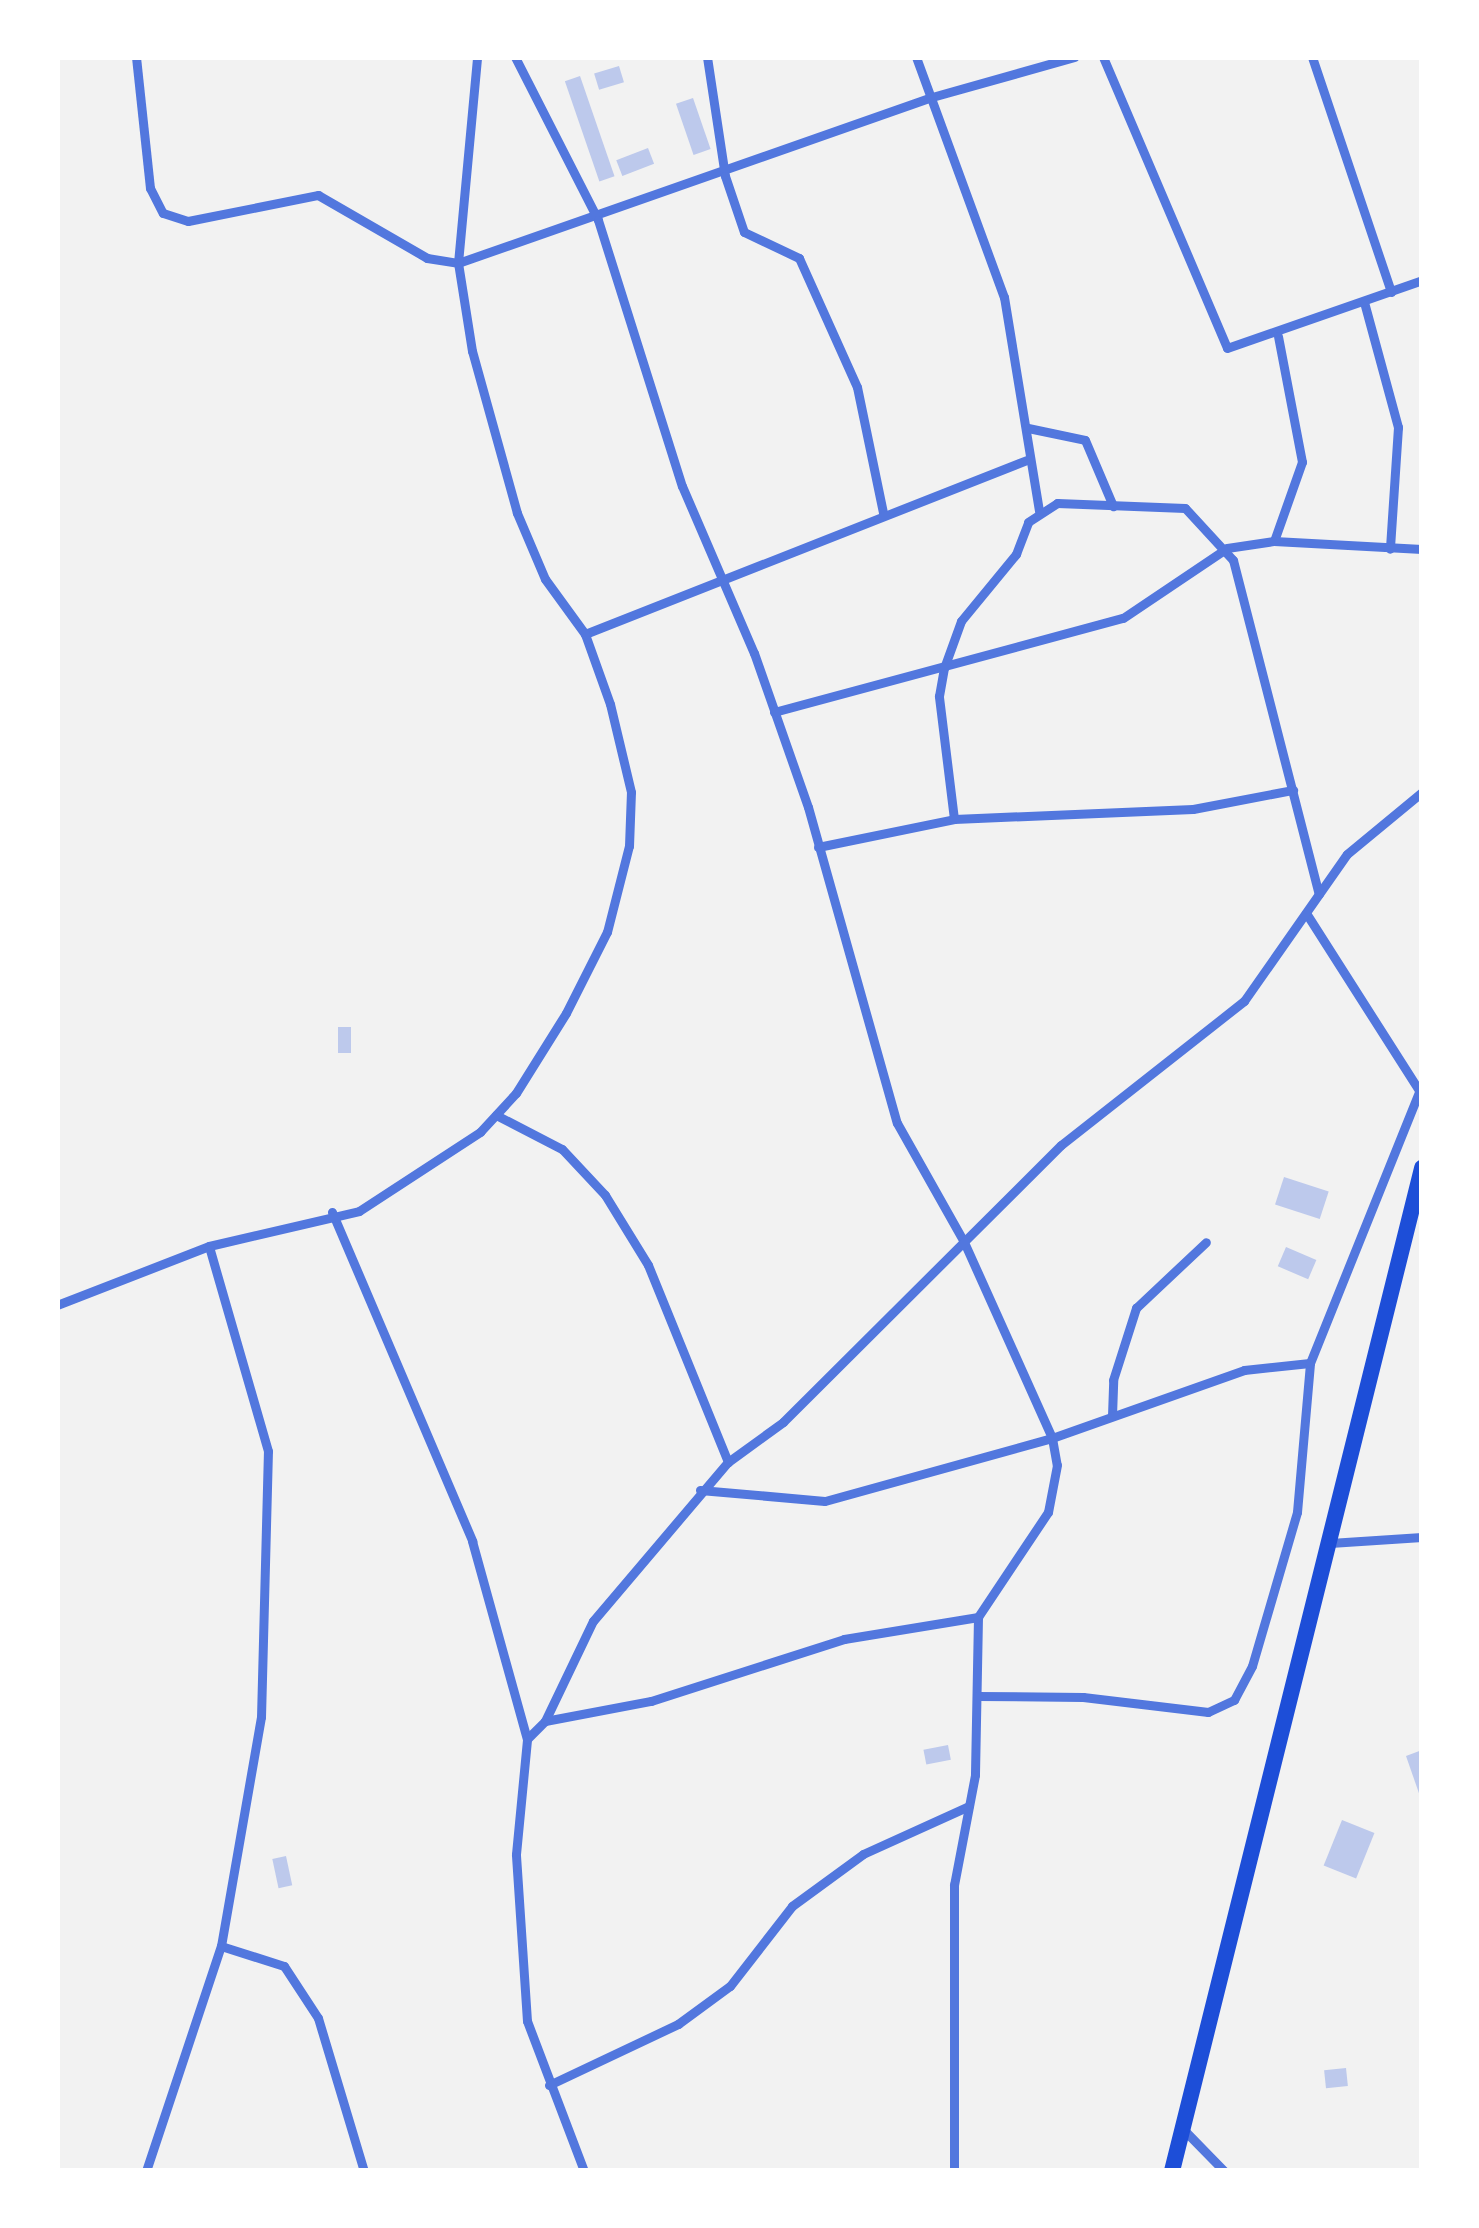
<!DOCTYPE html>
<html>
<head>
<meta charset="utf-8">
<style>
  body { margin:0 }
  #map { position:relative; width:1479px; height:2228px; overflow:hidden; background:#f2f2f2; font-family:"Sofia Sans Condensed",sans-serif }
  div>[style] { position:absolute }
  .building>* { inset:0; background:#bdc9ec; transform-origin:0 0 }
  .minor>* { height:9px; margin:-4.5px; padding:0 4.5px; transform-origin:4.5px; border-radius:4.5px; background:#5277de }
  .trunk>* { height:16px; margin:-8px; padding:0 8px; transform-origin:8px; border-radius:8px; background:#1d4ed8 }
  span { translate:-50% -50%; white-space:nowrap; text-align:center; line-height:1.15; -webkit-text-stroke:12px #fff; paint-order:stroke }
  .frame { position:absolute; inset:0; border:60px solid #fff; pointer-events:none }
</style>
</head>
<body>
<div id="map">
  <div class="building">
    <div style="left:619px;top:66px;width:17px;height:26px;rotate:73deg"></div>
    <div style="left:580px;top:76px;width:106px;height:16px;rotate:71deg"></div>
    <div style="left:693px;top:98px;width:54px;height:18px;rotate:71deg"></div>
    <div style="left:648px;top:148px;width:17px;height:34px;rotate:69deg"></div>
    <div style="left:338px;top:1027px;width:13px;height:26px"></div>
    <div style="left:1284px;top:1177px;width:47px;height:29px;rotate:18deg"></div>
    <div style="left:1286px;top:1247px;width:33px;height:21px;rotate:23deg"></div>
    <div style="left:948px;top:1745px;width:15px;height:25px;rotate:79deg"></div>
    <div style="clip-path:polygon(1422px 1750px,1422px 1799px,1421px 1799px,1406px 1756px)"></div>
    <div style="left:1342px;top:1820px;width:35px;height:49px;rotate:22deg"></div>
    <div style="left:286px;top:1856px;width:30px;height:14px;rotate:78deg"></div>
    <div style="left:1346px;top:2068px;width:18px;height:22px;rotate:84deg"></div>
  </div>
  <div class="minor">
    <div style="left:136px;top:57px;width:132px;rotate:83.9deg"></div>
    <div style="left:150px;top:188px;width:28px;rotate:63deg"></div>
    <div style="left:163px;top:213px;width:26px;rotate:18deg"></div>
    <div style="left:188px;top:221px;width:133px;rotate:-11.3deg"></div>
    <div style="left:318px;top:195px;width:126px;rotate:30deg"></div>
    <div style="left:427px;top:258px;width:31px;rotate:9deg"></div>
    <div style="left:458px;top:263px;width:502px;rotate:-19.3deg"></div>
    <div style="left:932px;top:97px;width:148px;rotate:-15.7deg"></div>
    <div style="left:515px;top:57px;width:183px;rotate:63deg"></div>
    <div style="left:598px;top:220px;width:279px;rotate:72.5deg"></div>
    <div style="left:682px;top:486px;width:182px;rotate:66.7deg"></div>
    <div style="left:754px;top:653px;width:163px;rotate:70.7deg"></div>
    <div style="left:808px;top:807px;width:328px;rotate:74.3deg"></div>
    <div style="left:897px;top:1123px;width:137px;rotate:60.6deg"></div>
    <div style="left:964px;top:1242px;width:215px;rotate:65.8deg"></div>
    <div style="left:1052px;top:1438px;width:27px;rotate:80deg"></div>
    <div style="left:1057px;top:1465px;width:48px;rotate:100.8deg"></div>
    <div style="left:1048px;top:1512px;width:126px;rotate:123.7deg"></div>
    <div style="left:978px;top:1617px;width:158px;rotate:91.1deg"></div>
    <div style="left:975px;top:1775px;width:112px;rotate:100.8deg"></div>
    <div style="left:954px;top:1885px;width:286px;rotate:90deg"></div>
    <div style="left:707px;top:57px;width:120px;rotate:81.4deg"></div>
    <div style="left:725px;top:176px;width:59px;rotate:71.3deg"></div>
    <div style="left:744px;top:232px;width:61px;rotate:25.3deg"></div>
    <div style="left:799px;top:258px;width:141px;rotate:65.8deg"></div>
    <div style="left:857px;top:387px;width:129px;rotate:78.3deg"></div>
    <div style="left:916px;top:57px;width:256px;rotate:69.9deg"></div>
    <div style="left:1004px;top:297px;width:217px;rotate:80.7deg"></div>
    <div style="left:1103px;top:57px;width:316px;rotate:66.9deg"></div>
    <div style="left:1227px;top:348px;width:207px;rotate:-19.2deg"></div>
    <div style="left:1312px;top:57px;width:248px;rotate:71.4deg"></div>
    <div style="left:1364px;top:302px;width:130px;rotate:74.8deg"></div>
    <div style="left:1398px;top:427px;width:122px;rotate:93.8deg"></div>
    <div style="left:1028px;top:428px;width:58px;rotate:11.9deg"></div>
    <div style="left:1085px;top:440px;width:72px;rotate:67deg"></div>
    <div style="left:1274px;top:541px;width:84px;rotate:-70.5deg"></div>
    <div style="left:1302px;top:462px;width:128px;rotate:-100.8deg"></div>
    <div style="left:585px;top:634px;width:478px;rotate:-21.5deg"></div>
    <div style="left:774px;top:712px;width:361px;rotate:-15.1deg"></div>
    <div style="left:1123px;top:618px;width:125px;rotate:-33.9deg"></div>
    <div style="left:1227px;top:548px;width:48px;rotate:-8.5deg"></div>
    <div style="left:1274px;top:541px;width:148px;rotate:3.1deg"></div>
    <div style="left:954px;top:819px;width:124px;rotate:-97deg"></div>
    <div style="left:939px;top:696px;width:28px;rotate:-80deg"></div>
    <div style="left:944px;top:668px;width:50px;rotate:-70.1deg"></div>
    <div style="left:961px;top:621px;width:87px;rotate:-50.6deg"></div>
    <div style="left:1016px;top:554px;width:34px;rotate:-69deg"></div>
    <div style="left:1028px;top:522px;width:35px;rotate:-33deg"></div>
    <div style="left:1057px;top:503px;width:128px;rotate:2.2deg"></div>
    <div style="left:1185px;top:508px;width:71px;rotate:47.3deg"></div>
    <div style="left:1233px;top:560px;width:345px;rotate:75.6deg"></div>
    <div style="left:818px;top:847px;width:139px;rotate:-11.6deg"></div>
    <div style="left:954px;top:819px;width:239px;rotate:-2.4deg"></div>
    <div style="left:1193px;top:809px;width:102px;rotate:-10.8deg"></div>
    <div style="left:1306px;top:913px;width:216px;rotate:57.5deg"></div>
    <div style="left:496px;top:1115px;width:74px;rotate:27.3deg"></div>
    <div style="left:562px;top:1149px;width:63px;rotate:46.9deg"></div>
    <div style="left:605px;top:1195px;width:82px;rotate:58.4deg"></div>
    <div style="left:648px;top:1265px;width:213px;rotate:67.9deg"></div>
    <div style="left:332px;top:1212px;width:358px;rotate:66.9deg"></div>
    <div style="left:472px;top:1541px;width:205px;rotate:74.5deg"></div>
    <div style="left:57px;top:1305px;width:163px;rotate:-21.2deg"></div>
    <div style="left:1112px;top:1416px;width:36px;rotate:-88deg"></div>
    <div style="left:1113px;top:1380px;width:76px;rotate:-72.3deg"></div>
    <div style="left:1136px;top:1308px;width:96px;rotate:-43.3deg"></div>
    <div style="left:700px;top:1490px;width:125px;rotate:5deg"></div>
    <div style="left:825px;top:1501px;width:236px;rotate:-15.5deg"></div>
    <div style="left:1052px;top:1438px;width:204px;rotate:-19.5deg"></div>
    <div style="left:1244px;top:1370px;width:66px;rotate:-6.1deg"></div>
    <div style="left:1330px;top:1543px;width:92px;rotate:-3.7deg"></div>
    <div style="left:977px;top:1696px;width:106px;rotate:0.5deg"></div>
    <div style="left:1083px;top:1697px;width:126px;rotate:6.8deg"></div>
    <div style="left:1208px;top:1712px;width:29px;rotate:-25deg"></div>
    <div style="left:1234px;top:1700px;width:38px;rotate:-62deg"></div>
    <div style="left:1252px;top:1666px;width:160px;rotate:-73.7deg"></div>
    <div style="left:1297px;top:1512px;width:150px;rotate:-85deg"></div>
    <div style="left:1310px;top:1363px;width:292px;rotate:-68.1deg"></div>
    <div style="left:545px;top:1721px;width:108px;rotate:-10.7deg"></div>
    <div style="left:651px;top:1701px;width:203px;rotate:-17.8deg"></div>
    <div style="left:844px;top:1639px;width:136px;rotate:-9.3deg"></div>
    <div style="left:221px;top:1946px;width:66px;rotate:17.6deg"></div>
    <div style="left:284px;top:1966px;width:62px;rotate:56.8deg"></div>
    <div style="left:318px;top:2018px;width:160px;rotate:73.3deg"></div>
    <div style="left:549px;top:2085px;width:143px;rotate:-25.3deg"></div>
    <div style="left:678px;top:2024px;width:64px;rotate:-36.2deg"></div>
    <div style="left:730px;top:1986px;width:101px;rotate:-52.2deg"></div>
    <div style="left:792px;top:1906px;width:88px;rotate:-36.2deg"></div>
    <div style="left:863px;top:1854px;width:116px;rotate:-24.4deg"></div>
    <div style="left:1183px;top:2129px;width:59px;rotate:45.7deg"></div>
    <div style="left:146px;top:2171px;width:237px;rotate:-71.6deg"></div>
    <div style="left:221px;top:1946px;width:232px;rotate:-80.1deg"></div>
    <div style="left:261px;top:1717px;width:266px;rotate:-88.5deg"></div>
    <div style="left:268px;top:1451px;width:213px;rotate:-106.1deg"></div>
    <div style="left:209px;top:1246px;width:154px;rotate:-13.1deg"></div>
    <div style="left:359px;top:1211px;width:145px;rotate:-33.1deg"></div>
    <div style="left:480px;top:1132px;width:53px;rotate:-47.3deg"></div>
    <div style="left:516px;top:1093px;width:94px;rotate:-58deg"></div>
    <div style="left:566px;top:1013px;width:91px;rotate:-63.2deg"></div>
    <div style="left:607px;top:932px;width:89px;rotate:-75.7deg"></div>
    <div style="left:629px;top:846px;width:54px;rotate:-87.9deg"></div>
    <div style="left:631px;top:792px;width:90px;rotate:-103.4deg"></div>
    <div style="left:610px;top:704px;width:74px;rotate:-109.7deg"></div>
    <div style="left:585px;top:634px;width:68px;rotate:-126deg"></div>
    <div style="left:545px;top:579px;width:72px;rotate:-113deg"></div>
    <div style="left:517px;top:513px;width:168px;rotate:-105.5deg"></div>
    <div style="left:472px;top:351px;width:89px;rotate:-99deg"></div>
    <div style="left:458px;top:263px;width:207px;rotate:-84.7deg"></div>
    <div style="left:584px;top:2171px;width:160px;rotate:-110.8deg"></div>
    <div style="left:527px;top:2021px;width:167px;rotate:-93.8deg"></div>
    <div style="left:516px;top:1854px;width:116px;rotate:-84.5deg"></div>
    <div style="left:527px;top:1739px;width:25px;rotate:-45deg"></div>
    <div style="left:545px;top:1721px;width:111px;rotate:-64.4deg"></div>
    <div style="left:593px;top:1621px;width:209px;rotate:-49.7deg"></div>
    <div style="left:728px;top:1462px;width:68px;rotate:-36deg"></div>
    <div style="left:783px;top:1422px;width:392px;rotate:-44.9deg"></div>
    <div style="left:1061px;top:1145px;width:233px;rotate:-38.2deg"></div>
    <div style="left:1244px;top:1001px;width:179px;rotate:-55deg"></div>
    <div style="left:1347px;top:854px;width:97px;rotate:-39.6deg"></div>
  </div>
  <div class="trunk">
    <div style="left:1172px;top:2171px;width:1034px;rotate:-76deg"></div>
  </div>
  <div class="frame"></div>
</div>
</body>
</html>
